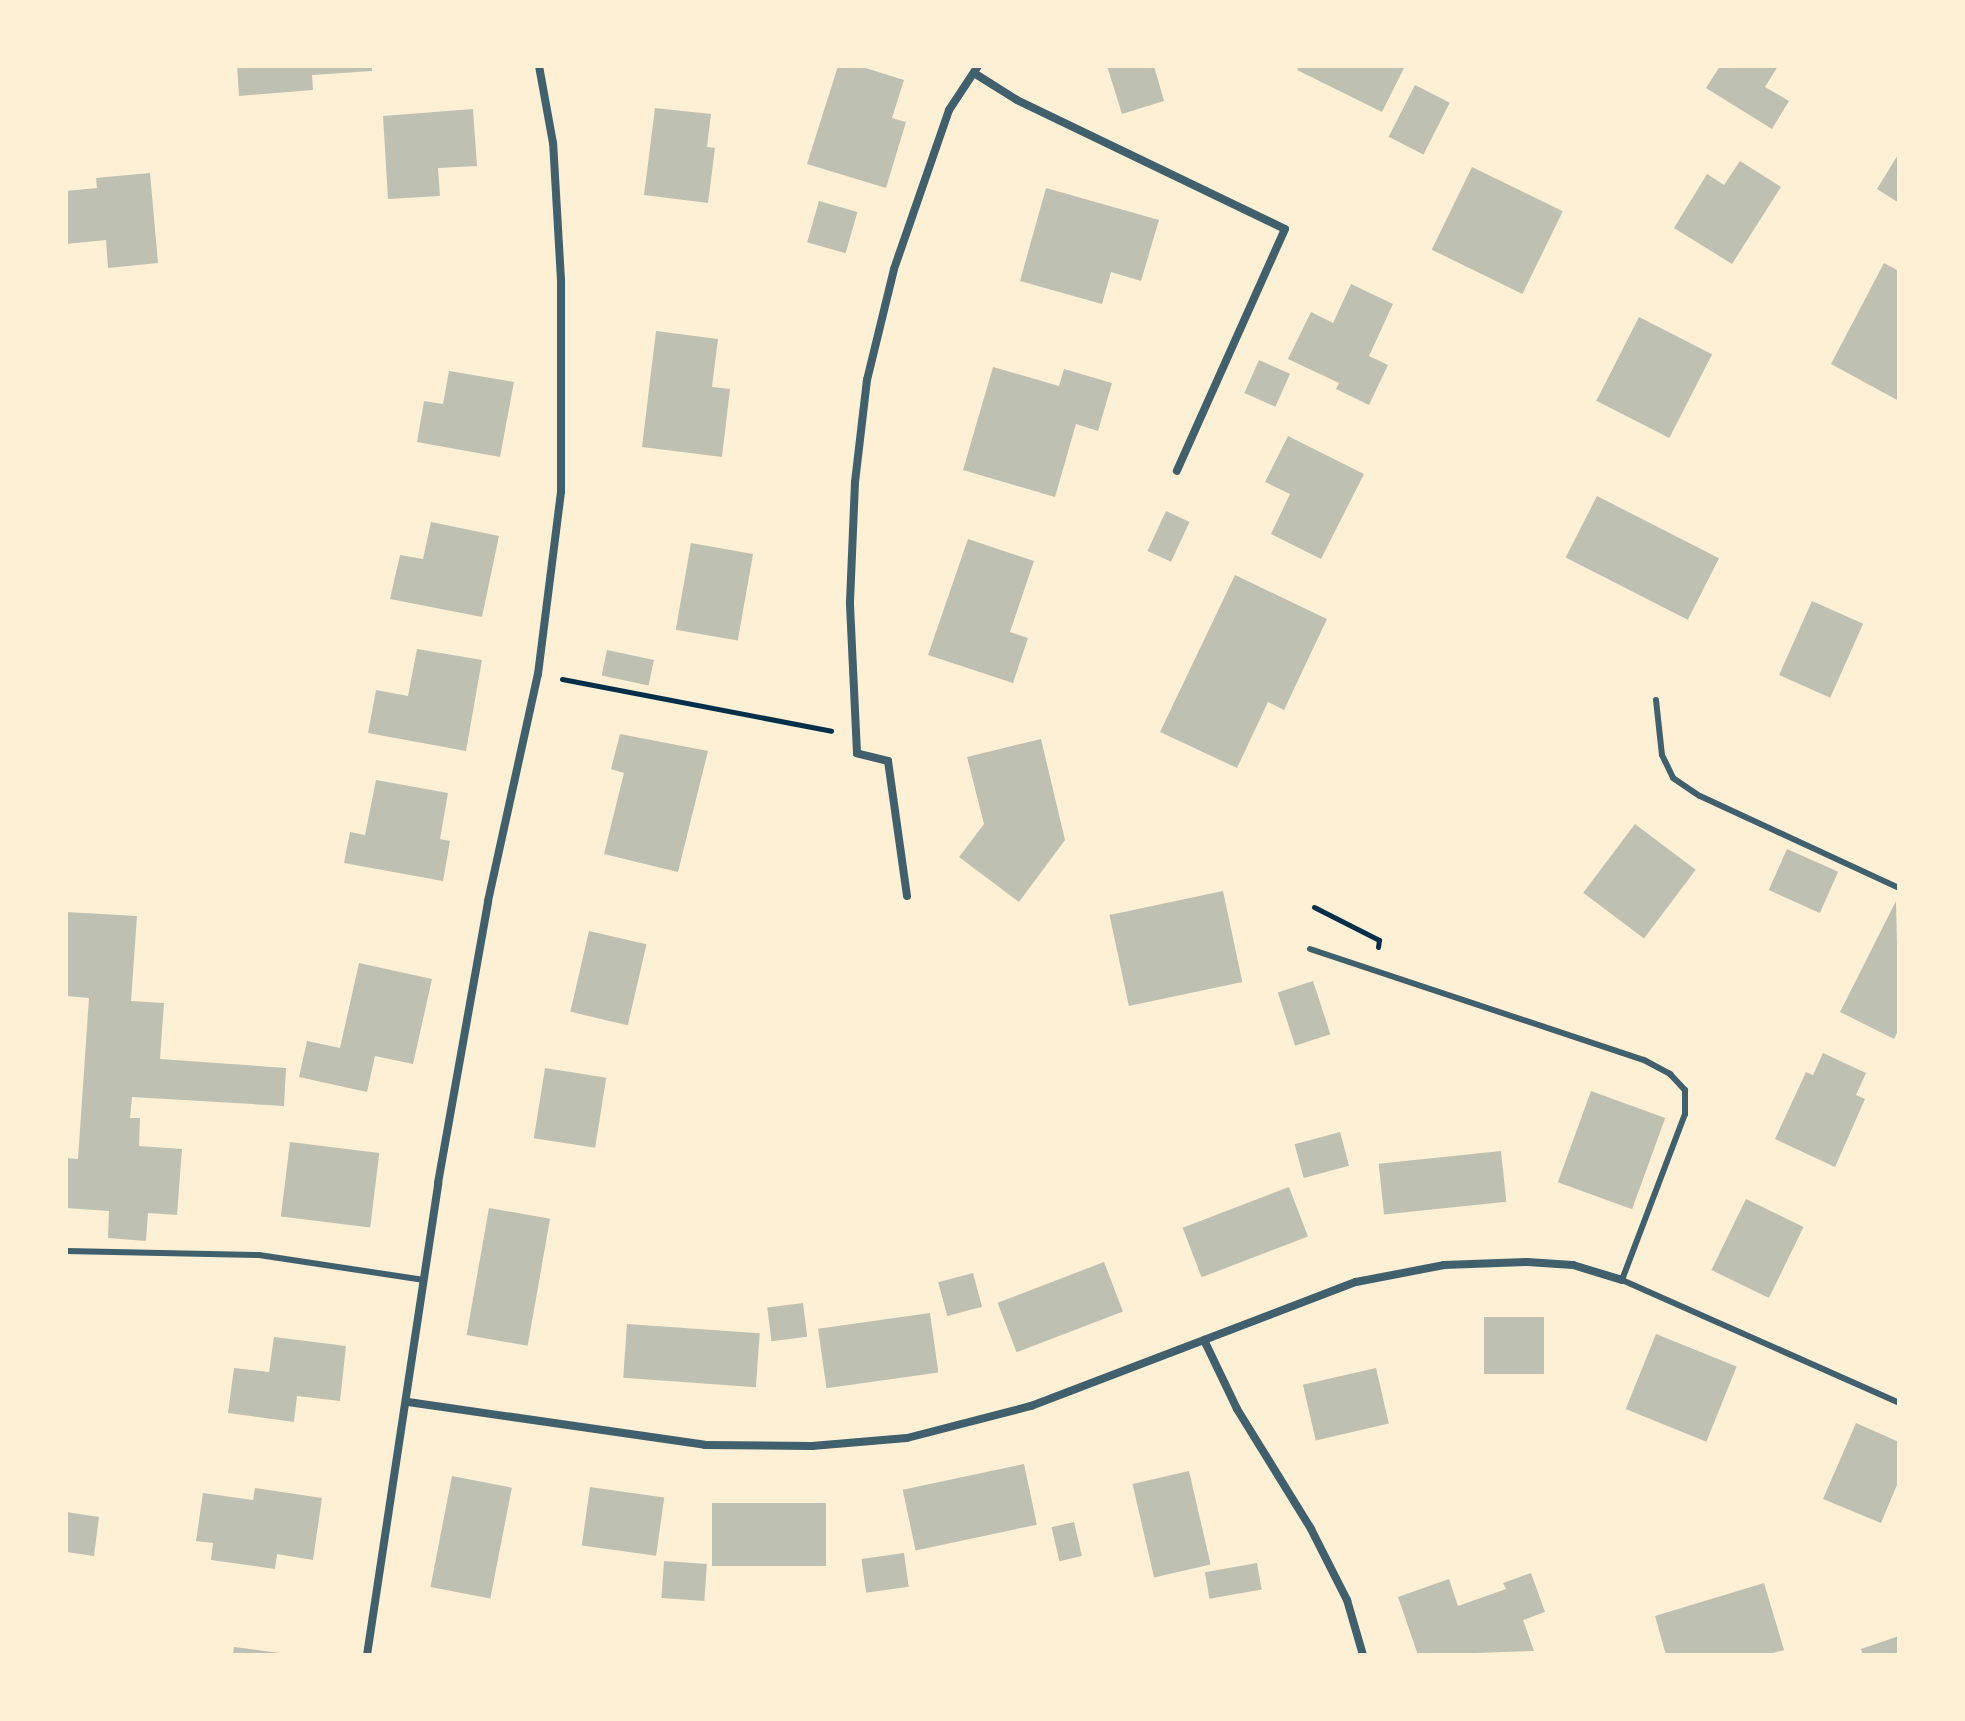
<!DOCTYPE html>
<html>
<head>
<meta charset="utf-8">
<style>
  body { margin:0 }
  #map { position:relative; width:1965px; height:1721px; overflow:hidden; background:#fdf0d5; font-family:Helvetica,sans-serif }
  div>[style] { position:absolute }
  .building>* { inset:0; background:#bec0b2; transform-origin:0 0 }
  .path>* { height:5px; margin:-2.5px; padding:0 2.5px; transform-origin:2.5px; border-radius:2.5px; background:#003049 }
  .service>* { height:6px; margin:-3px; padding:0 3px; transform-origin:3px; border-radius:3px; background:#3f606c }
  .minor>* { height:8px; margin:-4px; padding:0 4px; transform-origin:4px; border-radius:4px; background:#3f606c }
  span { translate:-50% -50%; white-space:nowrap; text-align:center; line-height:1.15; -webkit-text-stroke:8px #fdf0d5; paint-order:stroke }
  .frame { position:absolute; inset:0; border:68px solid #fdf0d5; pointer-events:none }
</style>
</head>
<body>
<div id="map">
  <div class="building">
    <div style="clip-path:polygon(237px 66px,372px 66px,372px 71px,312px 75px,313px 90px,239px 96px)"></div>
    <div style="clip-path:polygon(838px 66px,859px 66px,904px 80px,892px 118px,906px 122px,886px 188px,807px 164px)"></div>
    <div style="clip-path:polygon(1107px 66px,1154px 66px,1164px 101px,1122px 114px)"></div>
    <div style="clip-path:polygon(1299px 66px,1405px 66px,1382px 112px,1297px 70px)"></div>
    <div style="clip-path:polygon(1720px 66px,1778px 66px,1765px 87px,1789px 101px,1772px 129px,1706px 88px)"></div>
    <div style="left:1415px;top:85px;width:39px;height:58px;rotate:27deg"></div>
    <div style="clip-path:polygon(655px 108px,711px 114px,707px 147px,715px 148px,708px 203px,644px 195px)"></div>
    <div style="clip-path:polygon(473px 109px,477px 166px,438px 168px,440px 196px,388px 199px,383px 116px)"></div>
    <div style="clip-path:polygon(1899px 153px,1899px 203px,1877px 189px)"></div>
    <div style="clip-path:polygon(1740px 161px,1781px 187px,1732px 264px,1674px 228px,1707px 174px,1724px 185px)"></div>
    <div style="left:1472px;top:167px;width:101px;height:92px;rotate:26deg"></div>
    <div style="clip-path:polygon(150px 173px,158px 263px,108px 268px,106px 240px,66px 244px,66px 191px,97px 188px,96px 178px)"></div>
    <div style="clip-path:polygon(1046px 188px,1159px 220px,1141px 281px,1111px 272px,1102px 304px,1020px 281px)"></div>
    <div style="left:819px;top:201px;width:40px;height:43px;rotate:16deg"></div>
    <div style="clip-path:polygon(1884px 263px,1899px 271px,1899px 401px,1831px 364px)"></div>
    <div style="clip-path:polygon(1351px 284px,1393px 304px,1369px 356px,1388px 365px,1369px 405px,1336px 389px,1339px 383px,1288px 359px,1311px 312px,1333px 323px)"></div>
    <div style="left:1639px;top:317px;width:82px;height:94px;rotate:27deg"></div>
    <div style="clip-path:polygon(656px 331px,718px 339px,712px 387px,730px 389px,722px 457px,642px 447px)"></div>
    <div style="left:1259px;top:360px;width:34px;height:36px;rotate:24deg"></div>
    <div style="clip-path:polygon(993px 367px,1059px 386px,1064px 369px,1112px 383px,1098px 431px,1076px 424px,1055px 497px,963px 470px)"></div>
    <div style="clip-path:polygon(449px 371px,514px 382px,500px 457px,417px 442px,424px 401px,443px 404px)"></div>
    <div style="clip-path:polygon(1288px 436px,1364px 474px,1321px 559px,1271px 534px,1290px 494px,1265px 482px)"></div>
    <div style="left:1597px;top:496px;width:137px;height:69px;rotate:27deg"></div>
    <div style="left:1166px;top:511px;width:26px;height:44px;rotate:25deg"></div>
    <div style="clip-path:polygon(431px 522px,499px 536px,482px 617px,390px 599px,400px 555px,423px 559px)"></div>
    <div style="clip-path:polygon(968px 539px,1034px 561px,1010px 632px,1028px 638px,1013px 683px,928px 655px)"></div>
    <div style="left:691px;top:543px;width:63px;height:88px;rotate:10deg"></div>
    <div style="clip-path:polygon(1235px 575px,1327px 619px,1284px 710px,1268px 702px,1237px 768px,1160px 732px)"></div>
    <div style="left:1812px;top:601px;width:56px;height:81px;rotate:24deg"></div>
    <div style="clip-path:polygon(417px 649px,482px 660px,466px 751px,368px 733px,376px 690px,408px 696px)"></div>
    <div style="left:607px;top:650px;width:48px;height:26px;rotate:12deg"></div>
    <div style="clip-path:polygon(620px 734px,708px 751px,678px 872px,604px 854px,624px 773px,611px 769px)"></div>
    <div style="clip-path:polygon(1041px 739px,1065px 840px,1019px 902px,959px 857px,984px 824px,967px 757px)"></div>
    <div style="clip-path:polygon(376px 780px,448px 793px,440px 839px,450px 841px,443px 881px,344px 863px,350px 832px,365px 835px)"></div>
    <div style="left:1635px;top:824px;width:76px;height:86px;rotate:37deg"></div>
    <div style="left:1787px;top:849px;width:56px;height:45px;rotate:24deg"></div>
    <div style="left:1223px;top:891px;width:93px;height:116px;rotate:78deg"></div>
    <div style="clip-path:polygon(1896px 901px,1899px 1029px,1894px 1039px,1840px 1012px)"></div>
    <div style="clip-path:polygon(66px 912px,137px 916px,131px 1001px,164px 1003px,160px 1059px,286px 1068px,284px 1106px,132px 1097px,130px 1118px,140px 1118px,139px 1146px,182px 1149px,177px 1215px,148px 1213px,146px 1241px,108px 1238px,109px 1211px,66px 1208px,66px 1158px,78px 1159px,89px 998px,66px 996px)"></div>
    <div style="left:589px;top:931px;width:59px;height:83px;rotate:13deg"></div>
    <div style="clip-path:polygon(359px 963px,432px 979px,413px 1064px,375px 1056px,367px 1092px,299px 1077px,307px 1041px,340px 1048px)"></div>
    <div style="left:1313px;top:981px;width:56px;height:37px;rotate:72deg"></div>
    <div style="clip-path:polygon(1823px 1053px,1866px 1073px,1856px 1095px,1865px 1099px,1835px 1167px,1775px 1139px,1806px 1072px,1813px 1075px)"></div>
    <div style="left:545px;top:1068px;width:62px;height:71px;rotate:9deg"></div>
    <div style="left:1591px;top:1091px;width:79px;height:97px;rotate:20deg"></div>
    <div style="left:1340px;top:1132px;width:35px;height:47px;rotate:75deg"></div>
    <div style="left:290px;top:1142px;width:90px;height:75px;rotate:7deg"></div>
    <div style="left:1501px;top:1151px;width:51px;height:123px;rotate:84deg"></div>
    <div style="left:1289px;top:1187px;width:53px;height:114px;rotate:69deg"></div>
    <div style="left:1746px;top:1199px;width:64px;height:79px;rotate:26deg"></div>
    <div style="left:489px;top:1208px;width:62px;height:129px;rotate:10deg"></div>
    <div style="left:1104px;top:1262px;width:53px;height:114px;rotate:69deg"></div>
    <div style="left:973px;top:1273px;width:35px;height:36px;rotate:75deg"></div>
    <div style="left:803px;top:1303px;width:34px;height:36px;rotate:83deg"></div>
    <div style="left:930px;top:1313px;width:60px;height:113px;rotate:82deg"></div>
    <div style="left:1544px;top:1317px;width:57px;height:60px;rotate:90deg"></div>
    <div style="left:627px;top:1324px;width:133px;height:54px;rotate:4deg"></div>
    <div style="left:1656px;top:1334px;width:87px;height:81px;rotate:22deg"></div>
    <div style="clip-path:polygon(274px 1337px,346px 1346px,340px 1401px,297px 1396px,294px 1422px,228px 1413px,234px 1368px,269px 1372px)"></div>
    <div style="left:1376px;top:1368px;width:57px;height:75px;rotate:77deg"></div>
    <div style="clip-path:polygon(1856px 1423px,1899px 1442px,1899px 1480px,1881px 1523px,1823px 1499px)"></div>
    <div style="left:1024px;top:1464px;width:62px;height:124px;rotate:78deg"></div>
    <div style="left:1189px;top:1471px;width:96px;height:58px;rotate:77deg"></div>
    <div style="left:452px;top:1476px;width:61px;height:113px;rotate:11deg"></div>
    <div style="left:590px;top:1487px;width:75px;height:59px;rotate:8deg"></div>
    <div style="clip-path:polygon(255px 1488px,322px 1498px,313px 1560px,277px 1554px,275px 1569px,211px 1560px,213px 1543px,196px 1541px,203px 1493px,253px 1500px)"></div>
    <div style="left:712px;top:1503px;width:114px;height:63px"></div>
    <div style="clip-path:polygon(66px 1512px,99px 1517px,94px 1556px,66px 1552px)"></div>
    <div style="left:1074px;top:1522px;width:35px;height:23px;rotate:77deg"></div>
    <div style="left:904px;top:1553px;width:34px;height:43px;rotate:82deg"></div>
    <div style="left:664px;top:1561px;width:43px;height:37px;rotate:4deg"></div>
    <div style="left:1257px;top:1563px;width:27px;height:53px;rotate:80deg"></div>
    <div style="clip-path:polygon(1531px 1573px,1545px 1612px,1523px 1620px,1534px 1651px,1418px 1655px,1398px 1597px,1449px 1579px,1458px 1606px,1506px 1589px,1503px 1583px)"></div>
    <div style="clip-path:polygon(1764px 1583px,1784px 1650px,1766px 1655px,1666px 1655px,1655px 1616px)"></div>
    <div style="clip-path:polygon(1899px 1636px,1899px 1655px,1863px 1655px,1861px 1649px)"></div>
    <div style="clip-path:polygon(234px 1647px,280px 1653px,280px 1655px,233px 1655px)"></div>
  </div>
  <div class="path">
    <div style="left:562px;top:679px;width:274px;rotate:10.9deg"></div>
    <div style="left:1314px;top:907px;width:73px;rotate:26.9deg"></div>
    <div style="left:1379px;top:940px;width:7px;rotate:98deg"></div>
  </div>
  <div class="service">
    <div style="left:1656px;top:700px;width:55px;rotate:83.8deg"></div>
    <div style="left:1662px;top:755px;width:25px;rotate:64deg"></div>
    <div style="left:1673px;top:778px;width:32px;rotate:34deg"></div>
    <div style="left:1700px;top:796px;width:219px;rotate:24.8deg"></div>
    <div style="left:1310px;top:949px;width:352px;rotate:18.4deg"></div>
    <div style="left:1644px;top:1060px;width:30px;rotate:28deg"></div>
    <div style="left:1670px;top:1074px;width:22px;rotate:47deg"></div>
    <div style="left:1685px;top:1090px;width:24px;rotate:90deg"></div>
    <div style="left:1685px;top:1114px;width:178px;rotate:110.8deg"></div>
    <div style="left:1622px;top:1280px;width:303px;rotate:23.9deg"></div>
    <div style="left:66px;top:1251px;width:193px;rotate:1.2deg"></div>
    <div style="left:259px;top:1255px;width:167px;rotate:8.6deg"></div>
  </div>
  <div class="minor">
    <div style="left:974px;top:73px;width:51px;rotate:32.1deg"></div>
    <div style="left:1017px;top:100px;width:297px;rotate:25.7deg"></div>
    <div style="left:1285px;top:229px;width:265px;rotate:114.1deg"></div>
    <div style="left:907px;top:896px;width:136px;rotate:-98deg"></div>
    <div style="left:888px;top:761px;width:32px;rotate:-166deg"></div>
    <div style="left:857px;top:753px;width:151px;rotate:-92.7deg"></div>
    <div style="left:850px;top:602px;width:120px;rotate:-87.6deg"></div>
    <div style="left:855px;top:482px;width:103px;rotate:-83.3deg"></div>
    <div style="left:867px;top:380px;width:114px;rotate:-76.3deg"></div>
    <div style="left:894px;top:269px;width:168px;rotate:-70.9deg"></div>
    <div style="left:949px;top:110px;width:53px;rotate:-56.6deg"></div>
    <div style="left:1204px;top:1340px;width:76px;rotate:64.4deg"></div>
    <div style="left:1237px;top:1409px;width:141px;rotate:58.3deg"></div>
    <div style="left:1311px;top:1529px;width:80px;rotate:63.1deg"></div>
    <div style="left:1347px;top:1600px;width:57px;rotate:73.8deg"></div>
    <div style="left:408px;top:1402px;width:300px;rotate:8.2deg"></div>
    <div style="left:705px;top:1445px;width:107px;rotate:0.5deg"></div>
    <div style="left:812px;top:1446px;width:95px;rotate:-4.8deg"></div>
    <div style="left:907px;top:1438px;width:128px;rotate:-14.5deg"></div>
    <div style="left:1031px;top:1406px;width:348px;rotate:-20.9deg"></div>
    <div style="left:1356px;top:1282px;width:90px;rotate:-10.9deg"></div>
    <div style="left:1444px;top:1265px;width:83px;rotate:-2.1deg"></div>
    <div style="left:1527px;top:1262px;width:46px;rotate:3.7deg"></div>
    <div style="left:1573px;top:1265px;width:51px;rotate:17deg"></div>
    <div style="left:367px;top:1655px;width:477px;rotate:-81.4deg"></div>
    <div style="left:438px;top:1183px;width:286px;rotate:-79.9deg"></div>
    <div style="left:488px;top:901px;width:232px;rotate:-77.6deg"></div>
    <div style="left:538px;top:674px;width:184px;rotate:-82.8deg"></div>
    <div style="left:561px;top:491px;width:211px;rotate:-90deg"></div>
    <div style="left:561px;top:280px;width:137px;rotate:-93.3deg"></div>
    <div style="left:553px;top:143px;width:78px;rotate:-100.3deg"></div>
  </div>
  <div class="frame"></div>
</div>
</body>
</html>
